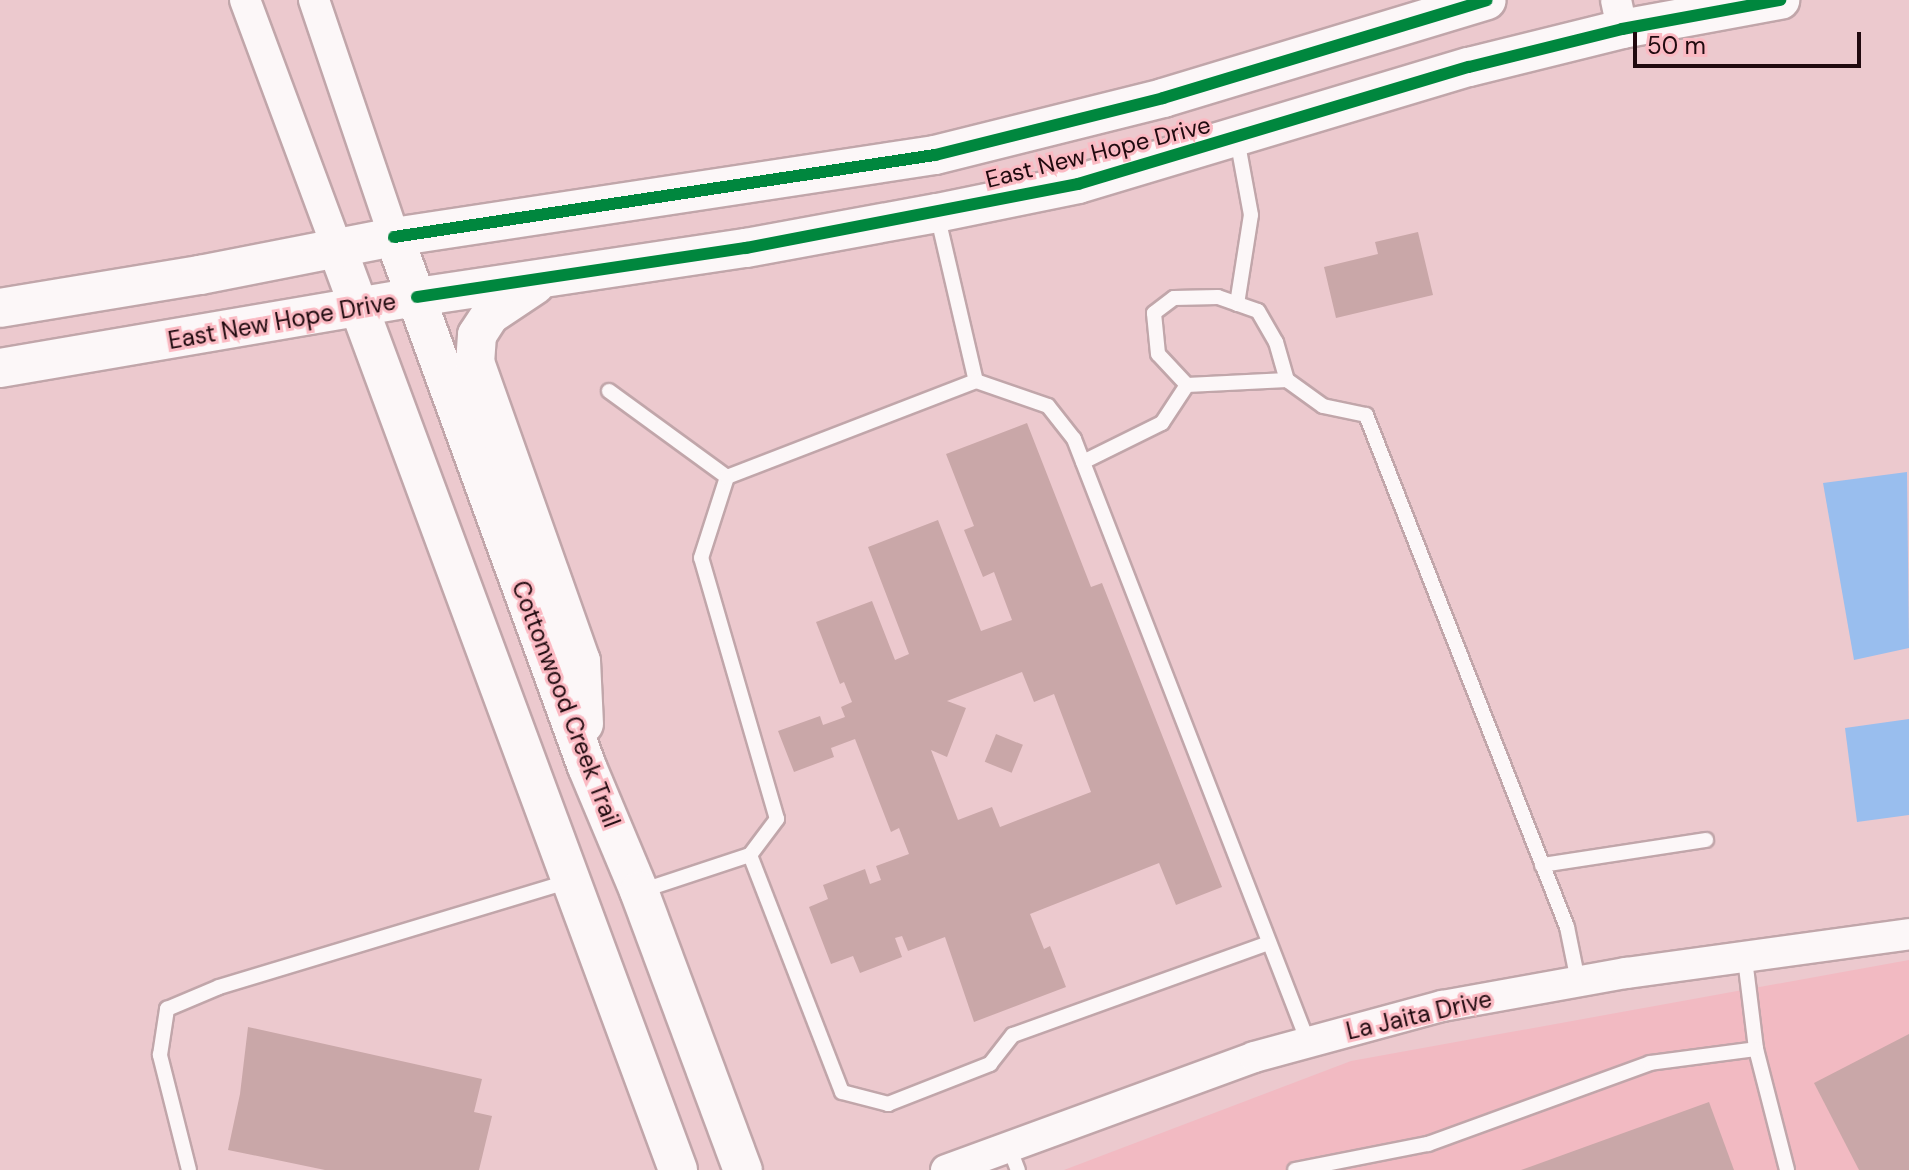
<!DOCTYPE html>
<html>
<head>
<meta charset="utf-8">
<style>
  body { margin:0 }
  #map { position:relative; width:1909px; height:1170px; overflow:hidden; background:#ecc9ce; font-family:"DM Sans",sans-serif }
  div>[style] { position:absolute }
  .built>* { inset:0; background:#f2bac2 }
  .water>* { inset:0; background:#99beee }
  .building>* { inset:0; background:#c9a7a8; transform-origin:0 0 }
  .roads { filter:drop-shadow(2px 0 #c1a6aa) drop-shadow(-2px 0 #c1a6aa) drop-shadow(0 2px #c1a6aa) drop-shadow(0 -2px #c1a6aa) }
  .service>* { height:14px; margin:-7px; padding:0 7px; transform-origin:7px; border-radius:7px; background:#fcf7f8 }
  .minor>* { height:30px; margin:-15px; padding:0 15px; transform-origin:15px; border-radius:15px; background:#fcf7f8 }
  .tertiary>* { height:38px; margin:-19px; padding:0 19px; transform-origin:19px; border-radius:19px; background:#fcf7f8 }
  .cycleway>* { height:12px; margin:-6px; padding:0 6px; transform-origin:6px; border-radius:6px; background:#00873e }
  span { translate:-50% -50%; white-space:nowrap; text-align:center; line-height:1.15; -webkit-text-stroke:6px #fbbac3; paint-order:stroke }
  .street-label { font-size:24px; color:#200a0f }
  .scale { position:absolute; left:1633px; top:32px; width:228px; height:36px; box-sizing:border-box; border:4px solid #200a0f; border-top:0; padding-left:10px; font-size:24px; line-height:28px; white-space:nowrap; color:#200a0f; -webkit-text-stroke:6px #fbbac3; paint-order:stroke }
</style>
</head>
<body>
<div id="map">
  <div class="built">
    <div style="clip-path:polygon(1909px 960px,1909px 1170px,1064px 1170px,1351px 1061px)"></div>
  </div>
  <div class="water">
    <div style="clip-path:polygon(1907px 472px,1909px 648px,1854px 660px,1823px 483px)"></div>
    <div style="clip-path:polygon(1909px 719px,1909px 815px,1857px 822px,1845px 728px)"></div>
  </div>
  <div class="building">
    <div style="clip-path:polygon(1418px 232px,1433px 295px,1336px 318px,1324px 267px,1378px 254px,1375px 242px)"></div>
    <div style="clip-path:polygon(evenodd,1027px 423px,1091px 587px,1102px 583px,1222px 887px,1176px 905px,1159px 863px,1030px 914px,1044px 949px,1050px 946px,1066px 987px,974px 1022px,945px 937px,908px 951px,902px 936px,895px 938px,902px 957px,860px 973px,853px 956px,831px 964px,809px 907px,828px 899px,823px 885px,865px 869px,870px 884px,881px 880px,876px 866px,909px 854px,899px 828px,891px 832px,855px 739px,831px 748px,834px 757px,794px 772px,778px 731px,820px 716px,823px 725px,845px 717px,841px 707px,852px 702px,844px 682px,840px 684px,816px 622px,872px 601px,895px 660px,909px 654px,868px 547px,938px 520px,981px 631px,1012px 620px,994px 572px,983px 577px,964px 530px,974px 526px,946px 454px,1027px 423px,1022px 672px,1034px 702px,1054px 694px,1091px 792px,1000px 827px,992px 807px,958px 820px,931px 750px,947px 757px,966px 708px,947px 701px,1022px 672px)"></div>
    <div style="left:996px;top:734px;width:29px;height:30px;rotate:22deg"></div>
    <div style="clip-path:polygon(248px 1027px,482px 1079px,474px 1112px,492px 1116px,479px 1170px,325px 1170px,228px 1150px,240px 1094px)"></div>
    <div style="clip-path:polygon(1909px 1034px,1909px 1170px,1859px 1170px,1814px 1083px)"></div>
    <div style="clip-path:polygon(1709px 1102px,1734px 1170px,1521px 1170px)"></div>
  </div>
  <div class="roads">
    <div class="service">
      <div style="left:937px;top:214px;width:171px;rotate:76.9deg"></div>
      <div style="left:976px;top:381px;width:76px;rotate:19.1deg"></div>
      <div style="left:1048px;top:406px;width:42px;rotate:51.8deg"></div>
      <div style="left:1074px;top:439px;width:647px;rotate:68.79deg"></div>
      <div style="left:1237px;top:304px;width:90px;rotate:-81.1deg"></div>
      <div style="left:1251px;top:215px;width:77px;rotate:-100.4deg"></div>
      <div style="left:1287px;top:380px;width:44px;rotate:35.8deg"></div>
      <div style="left:1323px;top:406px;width:44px;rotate:11.8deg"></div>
      <div style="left:1366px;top:415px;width:550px;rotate:68.57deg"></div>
      <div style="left:1567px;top:927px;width:55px;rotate:78.5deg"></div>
      <div style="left:609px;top:391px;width:146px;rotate:36.1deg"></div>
      <div style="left:1083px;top:462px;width:88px;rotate:-26.3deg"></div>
      <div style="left:1162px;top:423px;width:45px;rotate:-56.7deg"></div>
      <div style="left:1187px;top:385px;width:42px;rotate:-133.1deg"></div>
      <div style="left:1158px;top:354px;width:41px;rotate:-95.6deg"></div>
      <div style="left:1154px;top:313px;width:25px;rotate:-37deg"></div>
      <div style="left:1174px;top:298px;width:44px;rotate:-1.3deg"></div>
      <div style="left:1218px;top:297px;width:42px;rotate:19.3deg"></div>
      <div style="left:1258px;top:311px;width:36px;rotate:60deg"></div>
      <div style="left:1276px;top:342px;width:40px;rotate:74deg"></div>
      <div style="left:1287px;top:380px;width:100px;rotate:177.1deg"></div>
      <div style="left:750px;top:855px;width:45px;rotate:-53.1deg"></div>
      <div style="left:777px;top:819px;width:272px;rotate:-106.2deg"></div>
      <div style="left:701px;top:558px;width:85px;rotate:-72.2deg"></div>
      <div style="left:727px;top:477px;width:267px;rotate:-21.1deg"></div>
      <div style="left:1542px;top:865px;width:166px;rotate:-8.7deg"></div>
      <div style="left:641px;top:891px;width:115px;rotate:-18.3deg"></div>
      <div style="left:750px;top:855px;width:254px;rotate:68.8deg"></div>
      <div style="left:842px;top:1092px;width:48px;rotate:14.6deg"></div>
      <div style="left:888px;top:1104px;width:110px;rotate:-21.4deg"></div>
      <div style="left:990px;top:1064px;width:37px;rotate:-52deg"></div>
      <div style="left:1013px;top:1035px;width:272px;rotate:-19.8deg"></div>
      <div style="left:1745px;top:959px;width:91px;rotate:83deg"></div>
      <div style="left:1756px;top:1049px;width:125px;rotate:75.6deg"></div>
      <div style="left:1009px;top:1147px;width:25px;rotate:69deg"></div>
      <div style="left:189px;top:1170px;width:119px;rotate:-104.2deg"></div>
      <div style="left:160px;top:1055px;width:47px;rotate:-81.3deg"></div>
      <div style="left:167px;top:1009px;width:56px;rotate:-22.9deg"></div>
      <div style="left:219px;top:987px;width:367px;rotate:-16.8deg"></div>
      <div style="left:1295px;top:1170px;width:136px;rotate:-11.1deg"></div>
      <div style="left:1428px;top:1144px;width:236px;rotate:-20deg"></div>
      <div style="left:1650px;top:1063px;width:107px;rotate:-7.5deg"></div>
    </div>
    <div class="minor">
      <div style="left:245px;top:0;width:265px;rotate:69.6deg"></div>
      <div style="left:314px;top:0;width:250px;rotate:71.3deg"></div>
      <div style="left:1616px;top:0;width:30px;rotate:78deg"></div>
      <div style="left:946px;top:1170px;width:328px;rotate:-20.1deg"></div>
      <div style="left:1254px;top:1057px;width:195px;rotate:-15.2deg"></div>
      <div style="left:1442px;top:1006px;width:187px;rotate:-10.2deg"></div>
      <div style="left:1626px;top:973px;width:286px;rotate:-7.8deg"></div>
    </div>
    <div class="tertiary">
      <div style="left:394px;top:237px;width:564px;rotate:69.99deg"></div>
      <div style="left:587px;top:767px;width:134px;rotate:67.2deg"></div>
      <div style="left:639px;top:891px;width:298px;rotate:69.6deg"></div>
      <div style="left:337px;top:248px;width:983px;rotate:69.7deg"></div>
      <div style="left:535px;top:285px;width:54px;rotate:146.3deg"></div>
      <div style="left:490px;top:315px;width:24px;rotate:123deg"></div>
      <div style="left:477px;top:335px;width:27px;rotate:94deg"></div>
      <div style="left:475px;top:362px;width:317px;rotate:70.5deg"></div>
      <div style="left:581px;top:661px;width:63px;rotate:87.3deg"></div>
      <div style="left:0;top:308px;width:203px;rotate:-9.4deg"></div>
      <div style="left:200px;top:275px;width:198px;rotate:-11.1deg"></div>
      <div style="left:394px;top:237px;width:547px;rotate:-8.62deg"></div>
      <div style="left:935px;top:155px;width:235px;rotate:-14deg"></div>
      <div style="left:1163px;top:98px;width:338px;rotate:-16.8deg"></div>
      <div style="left:0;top:368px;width:423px;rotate:-9.7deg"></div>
      <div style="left:417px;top:297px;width:333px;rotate:-8.5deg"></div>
      <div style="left:746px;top:248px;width:194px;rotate:-10.4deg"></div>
      <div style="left:937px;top:213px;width:144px;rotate:-11.6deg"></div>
      <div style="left:1078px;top:184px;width:408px;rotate:-16.7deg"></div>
      <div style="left:1469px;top:67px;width:158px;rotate:-13.9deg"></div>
      <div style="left:1622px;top:29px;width:161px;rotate:-10.4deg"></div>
    </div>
  </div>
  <div class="cycleway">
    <div style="left:394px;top:237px;width:547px;rotate:-8.62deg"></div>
    <div style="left:935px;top:155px;width:235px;rotate:-14deg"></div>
    <div style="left:1163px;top:98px;width:338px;rotate:-16.8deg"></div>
    <div style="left:417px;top:297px;width:333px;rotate:-8.5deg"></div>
    <div style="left:746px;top:248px;width:338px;rotate:-10.9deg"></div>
    <div style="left:1078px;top:184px;width:408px;rotate:-16.7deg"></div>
    <div style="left:1469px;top:67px;width:158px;rotate:-13.9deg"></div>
    <div style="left:1622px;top:29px;width:161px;rotate:-10.4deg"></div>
  </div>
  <div class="street-label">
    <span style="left:1098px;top:152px;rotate:-14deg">East New Hope Drive</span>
    <span style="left:282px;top:321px;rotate:-10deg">East New Hope Drive</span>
    <span style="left:566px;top:704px;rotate:69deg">Cottonwood Creek Trail</span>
    <span style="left:1419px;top:1015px;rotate:-13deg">La Jaita Drive</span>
  </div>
  <div class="scale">50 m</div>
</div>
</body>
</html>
